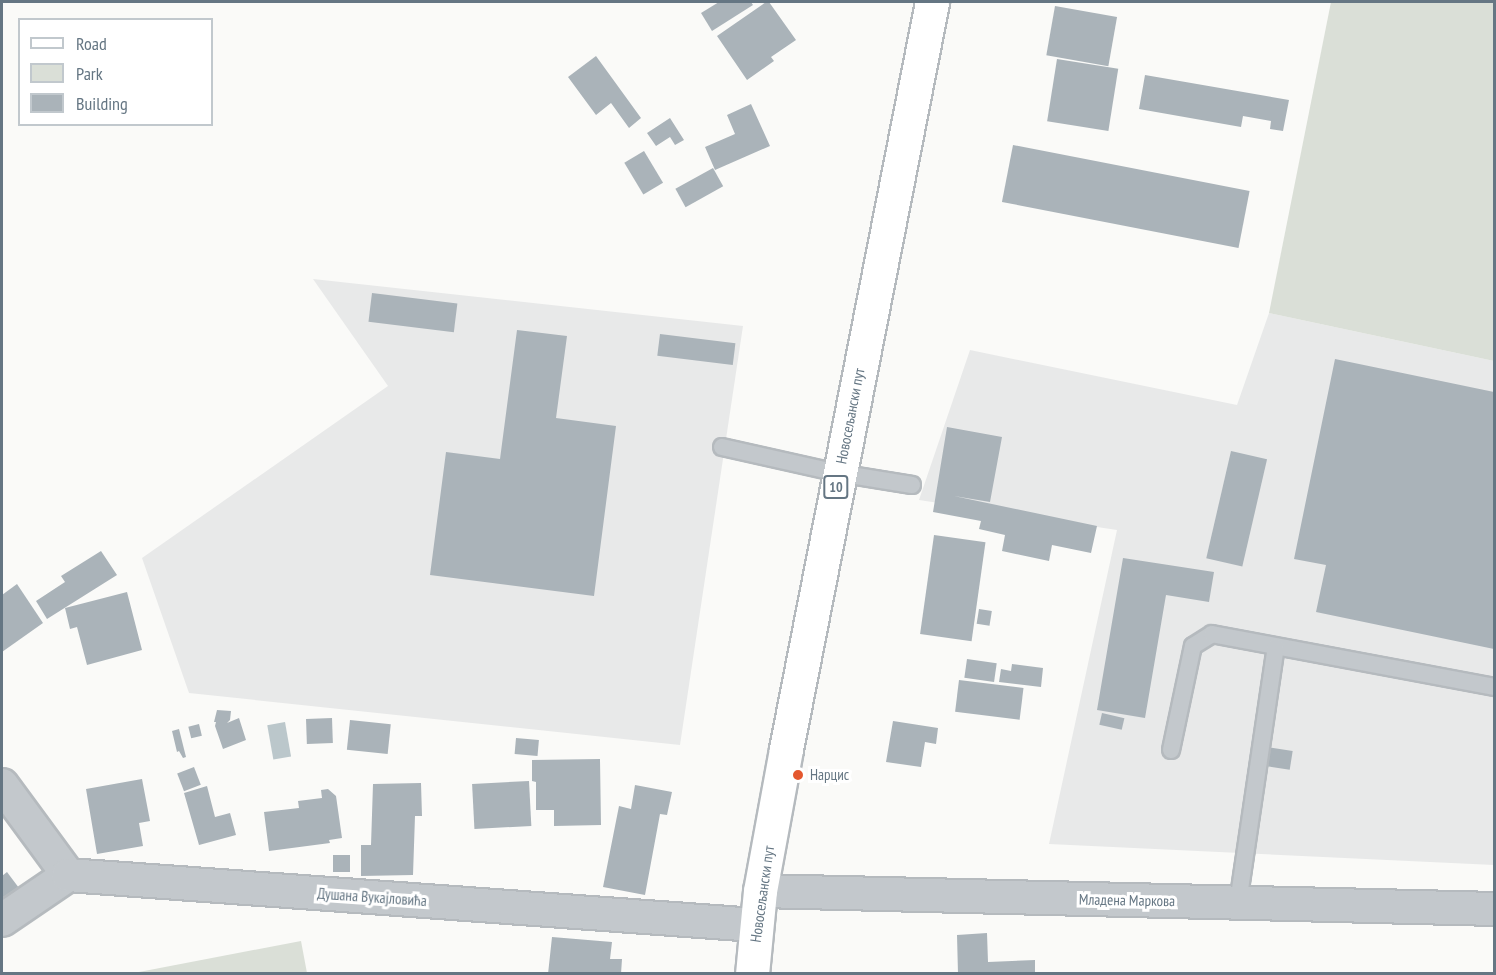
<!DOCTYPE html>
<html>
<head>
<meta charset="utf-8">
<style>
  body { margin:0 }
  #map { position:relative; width:1496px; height:975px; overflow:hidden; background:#fafaf8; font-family:"PT Sans Narrow",sans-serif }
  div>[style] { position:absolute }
  .built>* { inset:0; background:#e8e9e9 }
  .green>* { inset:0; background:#dadfd7 }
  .water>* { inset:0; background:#bbc7cb; transform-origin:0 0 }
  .building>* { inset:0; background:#aab3b9; transform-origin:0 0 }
  .roads { filter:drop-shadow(2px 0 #b5babe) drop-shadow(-2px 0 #b5babe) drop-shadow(0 2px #b5babe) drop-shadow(0 -2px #b5babe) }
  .service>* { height:16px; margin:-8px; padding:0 8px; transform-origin:8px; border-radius:8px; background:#c3c8cc }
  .minor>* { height:32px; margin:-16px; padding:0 16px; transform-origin:16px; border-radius:16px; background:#c3c8cc }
  .primary>* { height:33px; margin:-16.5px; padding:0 16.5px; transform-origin:16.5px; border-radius:16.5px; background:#fff }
  .dots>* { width:16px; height:16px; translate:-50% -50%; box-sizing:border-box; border:3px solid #fff; border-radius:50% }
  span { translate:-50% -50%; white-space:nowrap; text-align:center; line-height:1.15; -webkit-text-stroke:6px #fff; paint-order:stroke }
  .shield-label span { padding:2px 4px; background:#fff; border:2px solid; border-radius:4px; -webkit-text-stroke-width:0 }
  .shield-label { font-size:14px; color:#657683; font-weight:700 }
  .street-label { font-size:15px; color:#657683 }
  .poi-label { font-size:15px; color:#657683 }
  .left { translate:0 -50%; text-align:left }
  .frame { position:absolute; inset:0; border:3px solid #657683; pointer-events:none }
  .legend { position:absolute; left:18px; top:18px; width:195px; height:108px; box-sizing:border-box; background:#fff; border:2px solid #c1c8cd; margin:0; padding:8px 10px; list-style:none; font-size:18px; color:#657683 }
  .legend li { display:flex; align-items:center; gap:12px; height:30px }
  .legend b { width:30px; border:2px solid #c1c8cd }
</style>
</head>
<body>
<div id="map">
  <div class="built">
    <div style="clip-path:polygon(313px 279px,743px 326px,680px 745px,189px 693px,142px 558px,388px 386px)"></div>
    <div style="clip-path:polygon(1269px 313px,1494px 361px,1494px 865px,1049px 844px,1117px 530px,919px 500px,970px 350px,1237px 405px)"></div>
  </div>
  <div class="green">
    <div style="clip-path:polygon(1331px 2px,1494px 2px,1494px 361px,1269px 313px)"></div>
    <div style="clip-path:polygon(301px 941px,307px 973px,139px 973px,139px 972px)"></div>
  </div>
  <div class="water">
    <div style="left:285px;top:722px;width:35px;height:18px;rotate:80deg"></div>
  </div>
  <div class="building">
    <div style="clip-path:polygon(719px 2px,751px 2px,753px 5px,712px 31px,701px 13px)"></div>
    <div style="clip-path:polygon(766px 2px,769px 2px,796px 40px,771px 57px,774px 61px,747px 80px,717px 36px)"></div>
    <div style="left:1055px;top:6px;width:63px;height:50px;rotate:10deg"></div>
    <div style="clip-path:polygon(596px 56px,641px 118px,629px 128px,611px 103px,596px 115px,568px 77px)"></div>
    <div style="left:1057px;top:59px;width:62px;height:63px;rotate:9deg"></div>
    <div style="clip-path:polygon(1145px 75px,1289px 100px,1283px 131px,1270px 129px,1271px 121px,1243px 116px,1241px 127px,1139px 109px)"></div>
    <div style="clip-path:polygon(751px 104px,770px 146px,715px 170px,705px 147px,735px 134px,727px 115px)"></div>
    <div style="clip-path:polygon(670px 118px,684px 140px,675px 145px,670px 137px,656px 146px,647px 133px)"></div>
    <div style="left:1013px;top:145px;width:241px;height:58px;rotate:11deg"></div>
    <div style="left:644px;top:151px;width:37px;height:23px;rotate:59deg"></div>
    <div style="left:713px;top:168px;width:21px;height:43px;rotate:61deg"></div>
    <div style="left:372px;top:293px;width:86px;height:29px;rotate:7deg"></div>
    <div style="clip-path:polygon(517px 330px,567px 336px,556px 418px,616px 426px,594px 596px,430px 575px,446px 452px,500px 459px)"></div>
    <div style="left:660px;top:334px;width:76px;height:22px;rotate:7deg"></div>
    <div style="clip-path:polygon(1335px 359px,1494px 392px,1494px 649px,1316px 612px,1326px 565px,1294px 559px)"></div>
    <div style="clip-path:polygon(947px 427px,1002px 437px,990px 502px,954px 496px,1097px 526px,1091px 553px,1052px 545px,1049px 561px,1002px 551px,1005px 535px,979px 529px,981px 521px,933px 512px)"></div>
    <div style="left:1231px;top:451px;width:37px;height:110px;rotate:13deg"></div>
    <div style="left:934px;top:535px;width:52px;height:100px;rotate:8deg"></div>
    <div style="clip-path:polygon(101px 551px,117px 575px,47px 619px,36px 601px,65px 582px,61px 576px)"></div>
    <div style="clip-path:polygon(1123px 558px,1214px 572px,1209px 602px,1166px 595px,1145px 718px,1097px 710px)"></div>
    <div style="clip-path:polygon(17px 584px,43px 623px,2px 652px,2px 595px)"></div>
    <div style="clip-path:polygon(127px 592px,142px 650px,87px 665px,77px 627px,70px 629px,65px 608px)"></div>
    <div style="left:979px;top:609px;width:13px;height:15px;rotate:9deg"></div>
    <div style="left:967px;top:659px;width:30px;height:19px;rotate:8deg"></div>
    <div style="clip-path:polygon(1012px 664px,1043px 668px,1041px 687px,999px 682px,1001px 669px,1011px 671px)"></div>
    <div style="left:959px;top:680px;width:65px;height:32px;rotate:7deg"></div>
    <div style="clip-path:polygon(217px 710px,231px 711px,230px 720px,227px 723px,239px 718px,246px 740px,223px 749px,215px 726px,216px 722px,214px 722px)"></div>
    <div style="left:1102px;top:713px;width:23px;height:12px;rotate:13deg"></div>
    <div style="left:332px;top:718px;width:25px;height:26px;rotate:88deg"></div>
    <div style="left:350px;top:720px;width:41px;height:30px;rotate:6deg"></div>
    <div style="clip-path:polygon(893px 721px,938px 728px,936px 744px,925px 742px,921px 767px,886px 762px)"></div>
    <div style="left:199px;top:724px;width:12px;height:11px;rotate:76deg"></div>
    <div style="clip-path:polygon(179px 729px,186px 757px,183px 758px,179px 751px,177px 752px,172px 731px)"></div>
    <div style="left:516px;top:738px;width:23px;height:16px;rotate:5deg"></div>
    <div style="left:1267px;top:747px;width:26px;height:19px;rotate:9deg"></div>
    <div style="clip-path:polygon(600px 759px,601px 825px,554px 826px,554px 810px,536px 810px,536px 782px,532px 781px,532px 760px)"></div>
    <div style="left:194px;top:767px;width:19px;height:18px;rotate:69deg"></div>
    <div style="clip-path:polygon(142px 779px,150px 821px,139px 823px,143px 846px,97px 854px,86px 789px)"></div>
    <div style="left:529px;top:781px;width:45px;height:57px;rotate:87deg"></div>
    <div style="clip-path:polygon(421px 783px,422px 816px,415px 816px,413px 875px,361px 876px,361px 845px,371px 845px,373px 784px)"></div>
    <div style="clip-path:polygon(635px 785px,672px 792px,667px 815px,660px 814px,645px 895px,603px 887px,619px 806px,631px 809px)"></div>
    <div style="clip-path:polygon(207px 786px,215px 817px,230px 813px,236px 835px,199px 845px,184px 793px)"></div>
    <div style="clip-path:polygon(328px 789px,336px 796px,342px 838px,329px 840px,330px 843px,269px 851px,264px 812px,299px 808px,298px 801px,322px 798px,321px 790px)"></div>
    <div style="left:333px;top:855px;width:17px;height:17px"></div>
    <div style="clip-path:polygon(7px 872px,22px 892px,2px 907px,2px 876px)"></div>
    <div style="clip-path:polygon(987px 933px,988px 962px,1035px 960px,1035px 974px,958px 974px,957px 935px)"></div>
    <div style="clip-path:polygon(552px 937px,612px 942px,610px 959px,622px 959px,621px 974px,548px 974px)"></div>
  </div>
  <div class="roads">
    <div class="service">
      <div style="left:722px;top:447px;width:119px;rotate:12.6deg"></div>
      <div style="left:838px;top:473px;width:75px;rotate:9.2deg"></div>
      <div style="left:1171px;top:750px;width:106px;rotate:-78.1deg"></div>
      <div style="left:1193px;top:646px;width:22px;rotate:-32deg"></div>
      <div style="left:1212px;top:634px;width:287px;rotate:10.6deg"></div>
      <div style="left:1238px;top:903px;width:259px;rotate:-81.6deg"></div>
    </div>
    <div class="minor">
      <div style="left:2px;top:785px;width:112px;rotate:53.7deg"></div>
      <div style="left:760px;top:891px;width:734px;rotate:1.4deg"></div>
      <div style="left:2px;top:920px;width:80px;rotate:-34.3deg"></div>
      <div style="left:68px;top:875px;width:690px;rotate:4.16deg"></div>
    </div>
    <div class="primary">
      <div style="left:752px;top:974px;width:83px;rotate:-84.5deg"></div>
      <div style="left:760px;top:891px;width:144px;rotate:-79.6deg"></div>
      <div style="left:786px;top:749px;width:761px;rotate:-78.94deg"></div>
    </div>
  </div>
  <div class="dots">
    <div style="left:798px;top:775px;background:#e4572e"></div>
  </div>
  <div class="shield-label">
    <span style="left:836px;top:487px">10</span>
  </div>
  <div class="street-label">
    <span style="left:850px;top:416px;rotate:-79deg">Новосељански пут</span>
    <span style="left:762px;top:894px;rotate:-82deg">Новосељански пут</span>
    <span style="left:372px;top:897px;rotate:4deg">Душана Вукајловића</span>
    <span style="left:1127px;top:900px;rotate:1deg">Младена Маркова</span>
  </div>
  <div class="poi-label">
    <span class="left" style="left:810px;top:775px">Нарцис</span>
  </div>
  <div class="frame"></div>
  <ul class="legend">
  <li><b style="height:8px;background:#fff"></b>Road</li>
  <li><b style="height:16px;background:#dadfd7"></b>Park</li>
  <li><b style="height:16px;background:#aab3b9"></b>Building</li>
  </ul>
</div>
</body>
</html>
